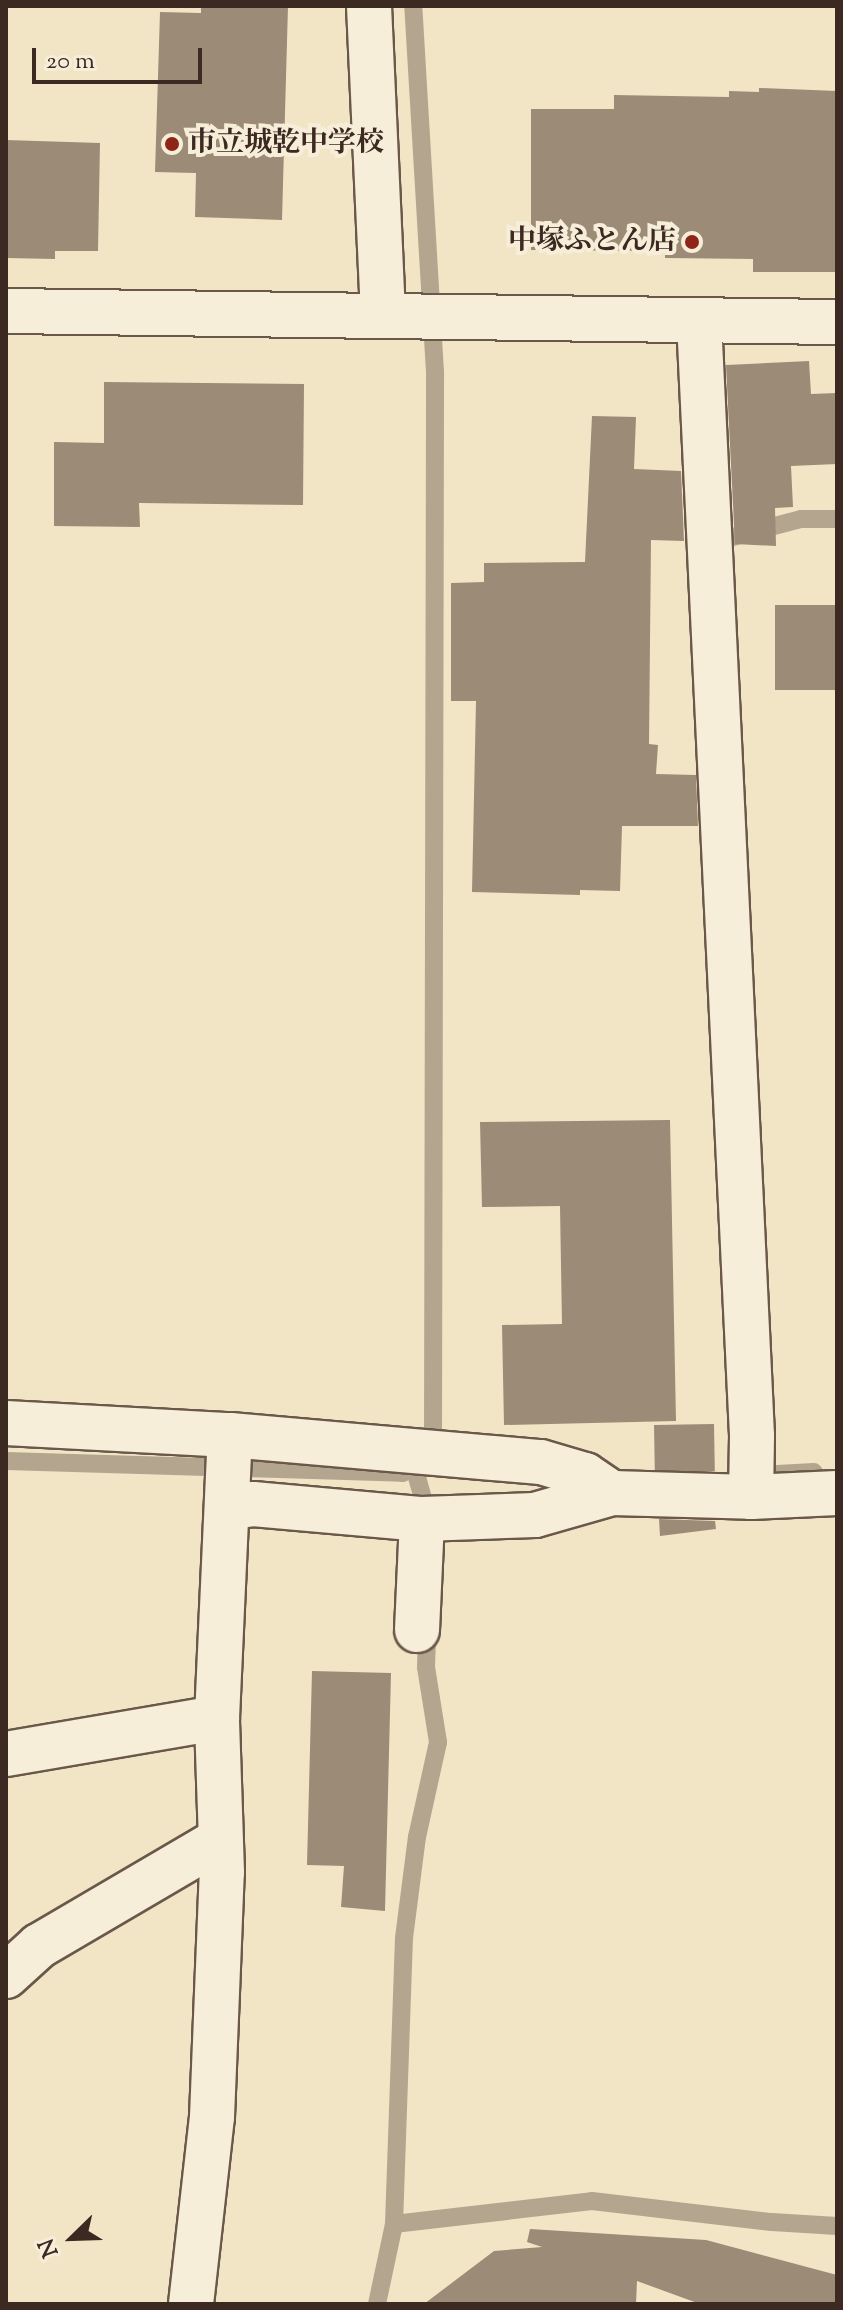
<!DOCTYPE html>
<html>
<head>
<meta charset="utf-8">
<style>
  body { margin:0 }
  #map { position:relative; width:843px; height:2310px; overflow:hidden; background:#f2e5c6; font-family:"Sorts Mill Goudy","Noto Serif JP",serif }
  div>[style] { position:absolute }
  .stream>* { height:18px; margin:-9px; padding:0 9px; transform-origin:9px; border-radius:9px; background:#b4a58e }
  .building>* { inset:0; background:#9b8b77; transform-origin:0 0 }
  .roads { filter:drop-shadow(2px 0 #6a584a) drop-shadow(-2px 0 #6a584a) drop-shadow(0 2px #6a584a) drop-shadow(0 -2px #6a584a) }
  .minor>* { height:44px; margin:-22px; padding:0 22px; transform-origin:22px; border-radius:22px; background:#f7eeda }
  .tertiary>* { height:44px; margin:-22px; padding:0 22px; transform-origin:22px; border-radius:22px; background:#f7eeda }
  .dots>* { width:22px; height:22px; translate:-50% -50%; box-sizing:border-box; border:4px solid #f7eeda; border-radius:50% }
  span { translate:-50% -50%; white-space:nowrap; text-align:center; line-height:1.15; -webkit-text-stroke:8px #f7eeda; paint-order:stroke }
  .poi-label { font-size:28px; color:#3c2921; font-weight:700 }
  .left { translate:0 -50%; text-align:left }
  .right { translate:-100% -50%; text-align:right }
  .frame { position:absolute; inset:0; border:8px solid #3c2921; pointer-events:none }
  .north { position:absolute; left:32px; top:2198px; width:80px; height:80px; -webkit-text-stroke:6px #f7eeda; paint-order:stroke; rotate:247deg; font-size:22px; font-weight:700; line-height:32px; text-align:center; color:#3c2921 }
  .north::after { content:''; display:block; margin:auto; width:28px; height:36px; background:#3c2921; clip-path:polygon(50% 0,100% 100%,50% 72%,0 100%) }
  .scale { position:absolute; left:32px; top:48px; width:170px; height:36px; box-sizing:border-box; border:4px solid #3c2921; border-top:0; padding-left:10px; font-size:24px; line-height:28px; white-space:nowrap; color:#3c2921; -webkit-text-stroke:6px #f7eeda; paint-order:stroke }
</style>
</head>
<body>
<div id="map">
  <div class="stream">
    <div style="left:729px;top:538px;width:74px;rotate:-14.8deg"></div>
    <div style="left:801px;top:519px;width:36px"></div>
    <div style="left:6px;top:1461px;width:397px;rotate:1.7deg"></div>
    <div style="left:403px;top:1473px;width:45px;rotate:-47.7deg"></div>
    <div style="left:433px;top:1440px;width:1068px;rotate:-89.89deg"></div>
    <div style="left:435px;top:372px;width:367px;rotate:-93.4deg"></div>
    <div style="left:413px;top:1463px;width:59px;rotate:74.3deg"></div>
    <div style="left:777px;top:1474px;width:37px;rotate:-3deg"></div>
    <div style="left:394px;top:2224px;width:199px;rotate:-6.6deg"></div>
    <div style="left:592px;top:2201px;width:181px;rotate:6.7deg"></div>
    <div style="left:772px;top:2222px;width:65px;rotate:3.5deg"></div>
    <div style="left:377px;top:2304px;width:82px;rotate:-78deg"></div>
    <div style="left:394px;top:2224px;width:286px;rotate:-88deg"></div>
    <div style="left:404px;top:1938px;width:102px;rotate:-82.7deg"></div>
    <div style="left:417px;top:1837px;width:97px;rotate:-77.5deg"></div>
    <div style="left:438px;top:1742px;width:76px;rotate:-99.1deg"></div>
    <div style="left:426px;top:1667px;width:38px;rotate:-88deg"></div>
  </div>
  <div class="building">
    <div style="clip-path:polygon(201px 6px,288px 6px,282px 220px,195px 217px,196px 173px,155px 172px,160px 12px,201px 13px)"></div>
    <div style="clip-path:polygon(759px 88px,837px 91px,837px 272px,753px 272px,753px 259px,665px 258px,665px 251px,531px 250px,531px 109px,614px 109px,614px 95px,729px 97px,729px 91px,759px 92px)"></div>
    <div style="clip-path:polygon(6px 140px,100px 143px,98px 251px,55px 251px,55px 259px,6px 258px)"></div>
    <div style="clip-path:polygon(809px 361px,811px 394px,837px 393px,837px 464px,791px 466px,793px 507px,775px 508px,776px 546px,735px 544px,726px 365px)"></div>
    <div style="clip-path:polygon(104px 382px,304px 384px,303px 505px,139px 503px,140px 527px,54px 526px,54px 442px,104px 443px)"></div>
    <div style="clip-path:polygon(592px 416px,636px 417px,634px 469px,681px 471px,684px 541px,651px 540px,649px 744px,658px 745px,656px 774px,696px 775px,698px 826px,622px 826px,620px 891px,580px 890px,580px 895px,472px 892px,476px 701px,451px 701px,451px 583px,484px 582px,484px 563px,585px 562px)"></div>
    <div style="left:837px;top:605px;width:85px;height:62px;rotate:90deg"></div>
    <div style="clip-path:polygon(670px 1120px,676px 1421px,504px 1425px,502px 1325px,562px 1324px,560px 1206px,482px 1207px,480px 1122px)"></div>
    <div style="left:714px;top:1424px;width:47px;height:60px;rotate:89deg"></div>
    <div style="clip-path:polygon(659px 1519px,715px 1521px,716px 1529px,660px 1536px)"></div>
    <div style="clip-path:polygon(312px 1671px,391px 1673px,385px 1911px,341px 1907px,344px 1866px,307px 1865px)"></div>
    <div style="clip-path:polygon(530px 2229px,706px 2240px,837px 2275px,837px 2304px,700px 2304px,637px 2281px,636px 2304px,424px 2304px,494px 2251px,542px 2247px,527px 2242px)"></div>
  </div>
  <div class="roads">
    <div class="minor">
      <div style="left:369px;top:6px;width:310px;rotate:87.4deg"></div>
      <div style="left:699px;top:320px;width:1117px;rotate:87.28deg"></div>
      <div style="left:752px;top:1436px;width:61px;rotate:90.9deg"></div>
      <div style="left:6px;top:1423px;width:224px;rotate:3.1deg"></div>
      <div style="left:230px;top:1435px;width:312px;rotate:5deg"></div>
      <div style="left:541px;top:1462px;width:46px;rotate:16.5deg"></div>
      <div style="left:585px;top:1475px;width:32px;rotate:34deg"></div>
      <div style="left:612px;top:1493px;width:139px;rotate:1.6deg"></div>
      <div style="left:751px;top:1497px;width:86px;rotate:-2.7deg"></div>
      <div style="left:228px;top:1508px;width:25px;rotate:-9deg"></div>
      <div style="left:253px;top:1504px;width:170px;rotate:5.1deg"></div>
      <div style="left:422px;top:1519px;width:113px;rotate:-2deg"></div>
      <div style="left:535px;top:1515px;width:80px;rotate:-15.9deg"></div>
      <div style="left:417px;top:1630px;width:111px;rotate:-87.4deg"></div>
      <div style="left:6px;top:1754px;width:214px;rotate:-9.7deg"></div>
      <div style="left:6px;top:1976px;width:45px;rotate:-42.3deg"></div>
      <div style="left:39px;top:1946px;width:210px;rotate:-30.4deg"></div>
      <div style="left:191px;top:2304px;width:188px;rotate:-83.6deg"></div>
      <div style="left:212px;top:2117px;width:245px;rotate:-87.7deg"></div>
      <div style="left:222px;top:1872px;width:154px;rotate:-91.9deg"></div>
      <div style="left:217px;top:1718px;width:283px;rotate:-87.4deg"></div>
    </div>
    <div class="tertiary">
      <div style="left:6px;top:311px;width:831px;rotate:0.76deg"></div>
    </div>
  </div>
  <div class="dots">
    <div style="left:172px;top:144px;background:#8f2418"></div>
    <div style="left:692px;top:242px;background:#8f2418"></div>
  </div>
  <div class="poi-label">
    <span class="left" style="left:188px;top:144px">市立城乾中学校</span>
    <span class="right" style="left:676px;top:242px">中塚ふとん店</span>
  </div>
  <div class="frame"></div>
  <div class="north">N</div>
  <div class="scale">20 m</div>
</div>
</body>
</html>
